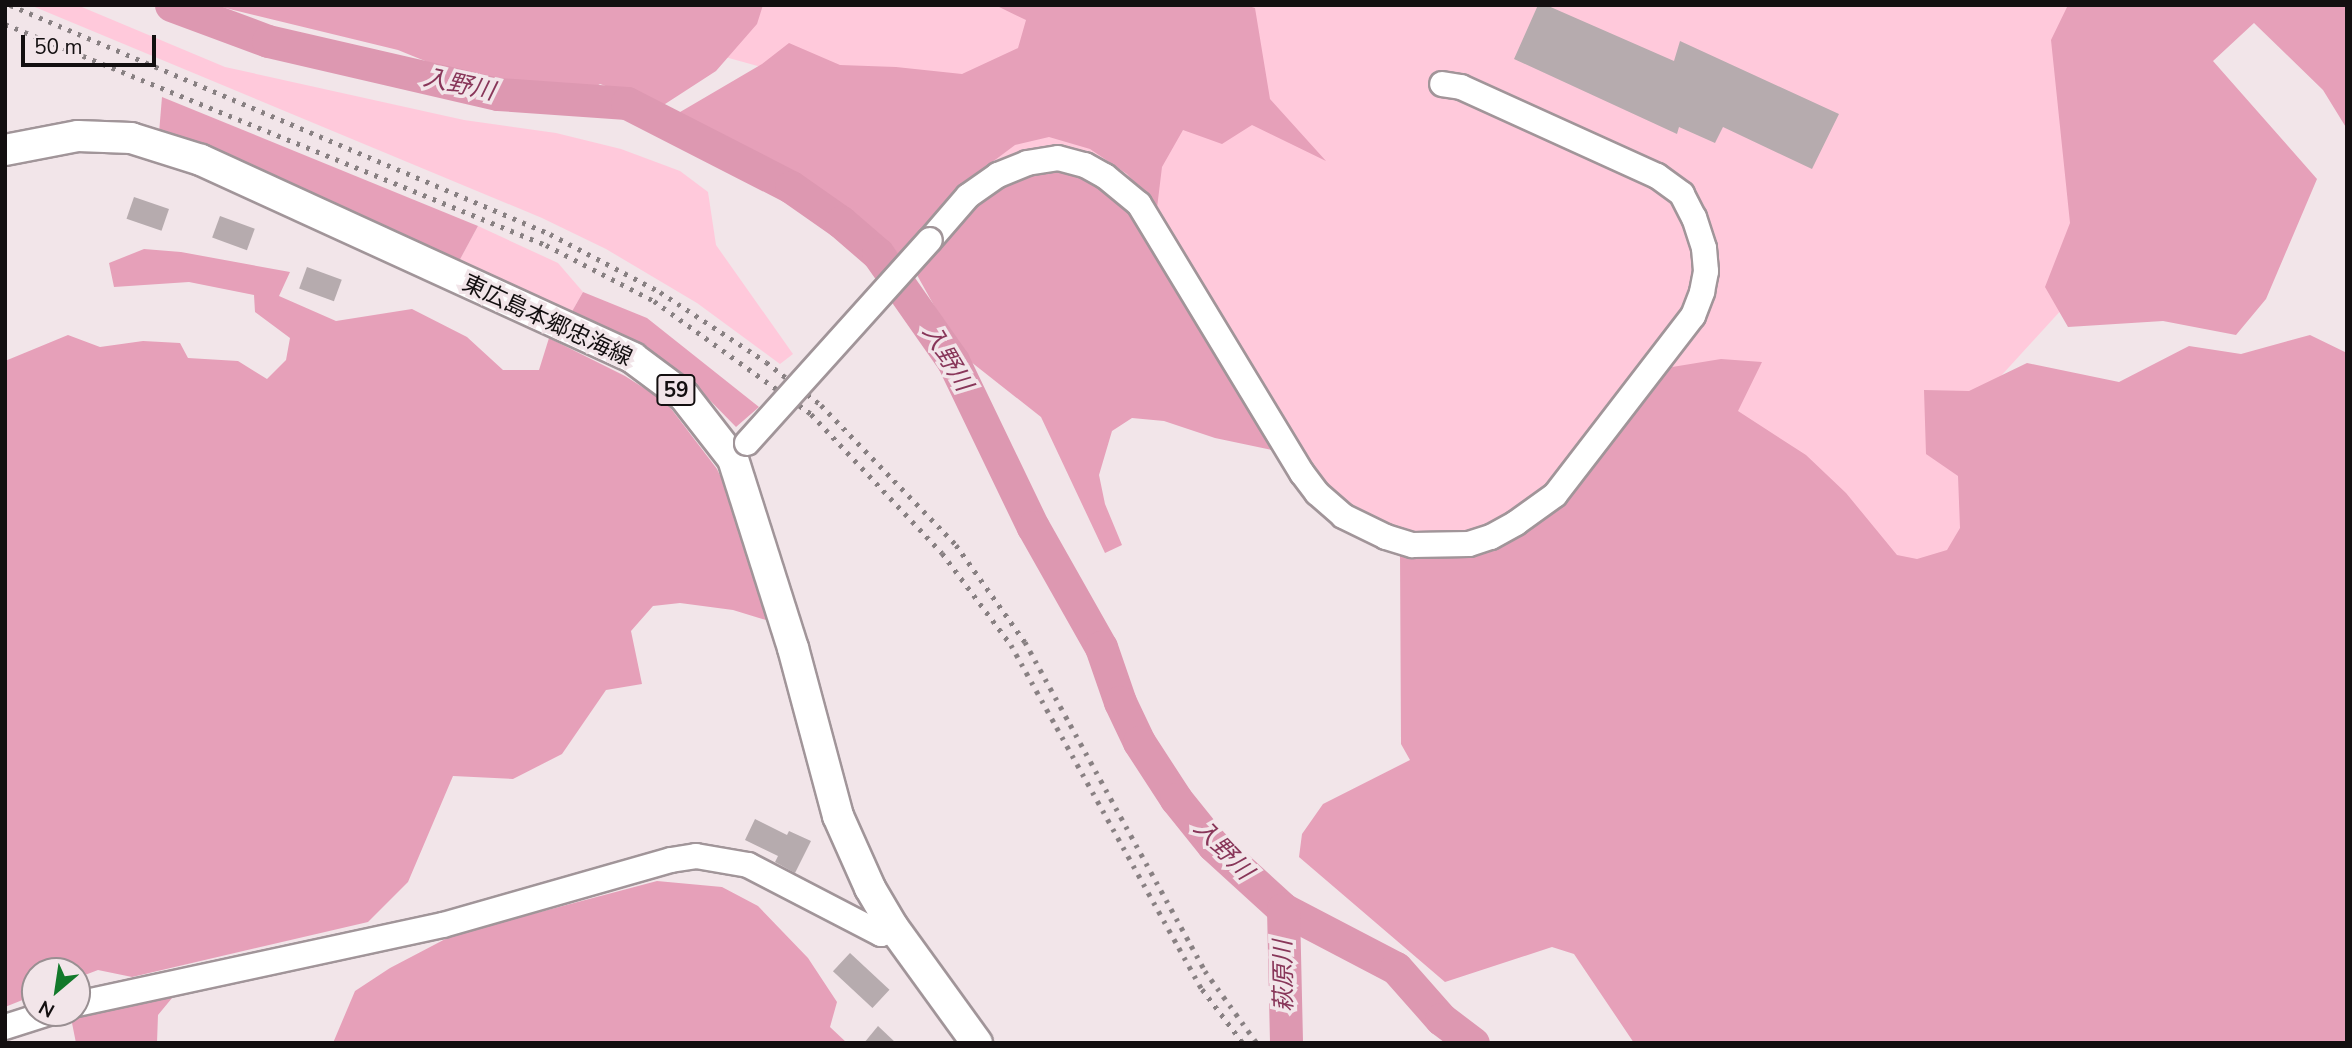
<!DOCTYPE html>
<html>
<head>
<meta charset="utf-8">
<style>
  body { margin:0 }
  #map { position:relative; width:2352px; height:1048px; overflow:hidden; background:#f2e5e9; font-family:"Nunito Sans","Noto Sans JP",sans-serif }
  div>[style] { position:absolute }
  .green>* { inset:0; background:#ffc9db }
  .forest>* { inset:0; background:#e6a0b9 }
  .river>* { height:33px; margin:-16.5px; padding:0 16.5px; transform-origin:16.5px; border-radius:16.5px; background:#dd98b1 }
  .building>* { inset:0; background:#b6abae; transform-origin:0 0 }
  .roads { filter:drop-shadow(2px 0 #a19599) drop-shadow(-2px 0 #a19599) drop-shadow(0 2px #a19599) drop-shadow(0 -2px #a19599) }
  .minor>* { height:24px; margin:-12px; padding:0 12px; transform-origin:12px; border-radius:12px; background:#fff }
  .major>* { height:30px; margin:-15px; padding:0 15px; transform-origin:15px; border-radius:15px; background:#fff }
  .rail>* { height:5px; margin-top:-2.5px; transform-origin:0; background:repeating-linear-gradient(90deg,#888082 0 3.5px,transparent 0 10.5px) }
  .bridges { filter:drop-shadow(2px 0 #a19599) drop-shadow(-2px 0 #a19599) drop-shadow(0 2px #a19599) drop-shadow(0 -2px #a19599) }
  .minor-bridge>* { height:24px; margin:-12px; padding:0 12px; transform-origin:12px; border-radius:12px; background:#fff }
  span { translate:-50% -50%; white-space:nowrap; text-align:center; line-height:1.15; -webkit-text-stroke:7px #f2e5e9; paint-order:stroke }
  .shield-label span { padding:2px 5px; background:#f2e5e9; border:2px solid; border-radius:5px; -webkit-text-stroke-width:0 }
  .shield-label { font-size:21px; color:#130f10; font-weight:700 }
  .street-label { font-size:23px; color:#130f10 }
  .water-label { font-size:24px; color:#883659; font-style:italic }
  .frame { position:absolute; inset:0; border:7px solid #130f10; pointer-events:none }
  .north { position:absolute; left:21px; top:957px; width:70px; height:70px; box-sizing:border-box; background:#f2e5e9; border:2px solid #998f92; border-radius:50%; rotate:209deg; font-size:19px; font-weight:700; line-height:28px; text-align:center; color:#130f10 }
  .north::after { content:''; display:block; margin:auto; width:24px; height:32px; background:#13792b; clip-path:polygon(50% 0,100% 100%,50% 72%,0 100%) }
  .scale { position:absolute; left:21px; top:35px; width:135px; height:32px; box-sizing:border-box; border:4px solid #130f10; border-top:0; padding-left:9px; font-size:21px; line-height:24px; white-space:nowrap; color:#130f10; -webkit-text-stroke:5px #f2e5e9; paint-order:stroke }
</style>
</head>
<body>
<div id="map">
  <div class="green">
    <div style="clip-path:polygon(30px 5px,77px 5px,225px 67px,464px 120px,556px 133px,621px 149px,680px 171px,708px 192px,716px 245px,793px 354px,780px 364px,697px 303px,606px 249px,542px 218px)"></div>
    <div style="clip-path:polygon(537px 5px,2124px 5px,2095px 273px,1958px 423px,1984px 552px,1910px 577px,1496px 570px,1400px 553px,1363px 542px,1323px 516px,1277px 451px,1099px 242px,942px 117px)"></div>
    <div style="clip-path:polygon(478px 226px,558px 263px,583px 292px,570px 315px,457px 265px)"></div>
  </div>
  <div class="forest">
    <div style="clip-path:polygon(213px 5px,763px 5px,757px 24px,716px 71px,662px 106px,600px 84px,581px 96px,540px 97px,484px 85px,398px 50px)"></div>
    <div style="clip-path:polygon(995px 5px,1245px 5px,1255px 8px,1270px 99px,1326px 161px,1252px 125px,1222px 144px,1183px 130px,1162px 167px,1157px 208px,1127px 174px,1090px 149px,1049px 137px,1015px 145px,979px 172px,893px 260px,826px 196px,675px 115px,762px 64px,789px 43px,840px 65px,896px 67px,962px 74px,1018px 48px,1026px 20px)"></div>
    <div style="clip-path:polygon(2068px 5px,2347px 5px,2347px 129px,2323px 90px,2254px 23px,2213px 61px,2317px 179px,2266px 299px,2236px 335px,2163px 321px,2068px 327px,2045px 287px,2070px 223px,2051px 40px)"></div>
    <div style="clip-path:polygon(162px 97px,478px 226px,457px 265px,159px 133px)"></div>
    <div style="clip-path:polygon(1028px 169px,1070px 170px,1115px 192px,1141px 222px,1277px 451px,1215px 438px,1164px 421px,1132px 418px,1112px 431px,1099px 475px,1105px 504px,1122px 545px,1105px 553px,1041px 417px,961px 354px,917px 275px,990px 189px)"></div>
    <div style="clip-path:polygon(144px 249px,181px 252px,290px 272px,279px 296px,336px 321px,412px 309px,467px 337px,503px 370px,539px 370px,549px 338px,625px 376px,666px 402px,717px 469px,740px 517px,769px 621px,733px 610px,680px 603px,653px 606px,631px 631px,642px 684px,606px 690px,562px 754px,513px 779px,453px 776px,408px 882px,368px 922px,132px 977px,98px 970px,77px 978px,77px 971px,35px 971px,35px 995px,5px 1007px,5px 361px,68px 335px,100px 347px,143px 341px,180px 343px,188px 358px,238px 361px,267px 379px,286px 360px,290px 338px,255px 312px,254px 295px,189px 282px,114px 287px,109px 263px)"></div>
    <div style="clip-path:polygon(583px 292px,647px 318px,759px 407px,736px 427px,691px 381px,570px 315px)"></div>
    <div style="clip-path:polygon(2310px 335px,2347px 353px,2347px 1043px,1634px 1043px,1574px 954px,1552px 947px,1445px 982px,1299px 857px,1302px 834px,1323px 804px,1410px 760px,1401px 744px,1400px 553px,1451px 557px,1492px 549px,1535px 526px,1559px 507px,1666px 368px,1721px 359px,1762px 362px,1738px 411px,1806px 455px,1846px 493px,1897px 555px,1917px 559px,1947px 550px,1960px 528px,1958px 476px,1926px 454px,1924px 390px,1969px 391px,2027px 363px,2119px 382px,2189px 346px,2241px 354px)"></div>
    <div style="clip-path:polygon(657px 881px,722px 887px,758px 906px,808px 958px,837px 1002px,830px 1027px,847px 1043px,333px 1043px,355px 991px,390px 968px,453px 935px)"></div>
    <div style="clip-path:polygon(177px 992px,158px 1015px,157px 1043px,76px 1043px,71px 1018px)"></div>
  </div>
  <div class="river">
    <div style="left:171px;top:5px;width:103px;rotate:20.4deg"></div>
    <div style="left:268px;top:41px;width:236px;rotate:13deg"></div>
    <div style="left:498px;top:94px;width:129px;rotate:4deg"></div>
    <div style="left:627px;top:103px;width:184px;rotate:27.1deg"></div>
    <div style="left:791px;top:187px;width:61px;rotate:35deg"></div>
    <div style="left:841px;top:222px;width:49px;rotate:40.9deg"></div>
    <div style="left:878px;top:254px;width:131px;rotate:55deg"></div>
    <div style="left:953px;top:361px;width:184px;rotate:64.3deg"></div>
    <div style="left:1033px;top:527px;width:138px;rotate:60.5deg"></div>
    <div style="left:1101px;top:647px;width:58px;rotate:70.9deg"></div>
    <div style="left:1120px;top:702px;width:44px;rotate:64.6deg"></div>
    <div style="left:1139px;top:742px;width:68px;rotate:57deg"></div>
    <div style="left:1176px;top:799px;width:59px;rotate:51.2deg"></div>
    <div style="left:1213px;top:845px;width:95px;rotate:42.4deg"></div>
    <div style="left:1283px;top:909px;width:127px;rotate:27.6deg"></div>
    <div style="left:1396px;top:968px;width:68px;rotate:48.6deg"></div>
    <div style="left:1441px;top:1019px;width:40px;rotate:37deg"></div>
    <div style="left:1283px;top:909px;width:134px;rotate:88.7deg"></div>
  </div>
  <div class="building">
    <div style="clip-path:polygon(1538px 5px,1546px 5px,1674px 61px,1680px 41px,1839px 114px,1812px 169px,1723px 127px,1715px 143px,1679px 127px,1677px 134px,1514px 59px)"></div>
    <div style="left:134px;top:197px;width:37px;height:23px;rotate:19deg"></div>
    <div style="left:220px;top:216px;width:37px;height:23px;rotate:20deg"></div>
    <div style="left:307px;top:267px;width:37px;height:23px;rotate:20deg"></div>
    <div style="clip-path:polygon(755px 819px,787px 835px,789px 831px,811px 841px,795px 873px,775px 862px,778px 856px,745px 840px)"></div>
    <div style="left:850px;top:953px;width:54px;height:25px;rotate:43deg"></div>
    <div style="clip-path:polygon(878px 1026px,896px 1043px,864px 1043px)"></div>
  </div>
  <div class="roads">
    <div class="minor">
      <div style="left:930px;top:240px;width:58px;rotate:-49.2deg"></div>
      <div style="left:968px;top:196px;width:37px;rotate:-35deg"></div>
      <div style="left:998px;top:175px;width:31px;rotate:-22deg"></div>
      <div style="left:1027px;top:163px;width:31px;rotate:-9deg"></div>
      <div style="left:1058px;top:158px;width:28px;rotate:15deg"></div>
      <div style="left:1085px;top:165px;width:23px;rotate:29deg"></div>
      <div style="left:1105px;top:176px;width:44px;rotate:39.5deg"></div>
      <div style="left:1139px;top:204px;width:315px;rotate:58.8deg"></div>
      <div style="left:1302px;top:473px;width:25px;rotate:53deg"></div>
      <div style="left:1317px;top:493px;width:35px;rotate:41deg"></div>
      <div style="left:1343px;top:516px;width:48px;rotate:26deg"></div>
      <div style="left:1386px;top:537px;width:28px;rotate:17deg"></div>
      <div style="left:1413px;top:545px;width:56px;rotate:-1deg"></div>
      <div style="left:1469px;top:544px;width:23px;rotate:-18deg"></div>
      <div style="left:1491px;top:537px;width:29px;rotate:-29deg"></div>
      <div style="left:1516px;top:523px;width:48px;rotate:-35.7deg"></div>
      <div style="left:1555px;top:495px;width:226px;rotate:-52.4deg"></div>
      <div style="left:1693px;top:316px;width:26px;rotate:-69deg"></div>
      <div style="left:1702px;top:292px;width:21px;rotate:-79deg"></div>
      <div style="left:1706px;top:271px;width:23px;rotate:-95deg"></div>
      <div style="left:1704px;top:248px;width:32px;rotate:-108deg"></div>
      <div style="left:1694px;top:218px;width:27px;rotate:-117deg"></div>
      <div style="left:1682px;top:194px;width:31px;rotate:-144deg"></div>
      <div style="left:1657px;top:176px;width:215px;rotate:-155.6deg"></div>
      <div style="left:1461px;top:87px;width:19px;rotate:-171deg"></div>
      <div style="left:77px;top:1004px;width:374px;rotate:-12.2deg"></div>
      <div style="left:443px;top:925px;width:237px;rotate:-15.9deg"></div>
      <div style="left:671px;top:860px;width:25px;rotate:-9deg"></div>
      <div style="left:696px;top:856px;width:53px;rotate:9.8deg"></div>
      <div style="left:748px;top:865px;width:150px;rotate:27.4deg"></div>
      <div style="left:881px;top:934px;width:14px;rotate:-30deg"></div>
      <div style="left:5px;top:1027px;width:46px;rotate:-17.7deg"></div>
    </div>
    <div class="major">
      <div style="left:5px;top:150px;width:74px;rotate:-10.9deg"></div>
      <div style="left:78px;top:136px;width:53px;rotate:2.2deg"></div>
      <div style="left:131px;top:138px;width:73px;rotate:17.4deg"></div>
      <div style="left:201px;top:160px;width:475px;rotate:24.6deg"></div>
      <div style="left:633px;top:358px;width:64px;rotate:36.7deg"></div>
      <div style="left:684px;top:396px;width:80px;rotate:52.1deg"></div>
      <div style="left:733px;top:459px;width:198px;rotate:72.4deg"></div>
      <div style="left:793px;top:648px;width:174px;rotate:75deg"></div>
      <div style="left:838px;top:816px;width:79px;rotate:66deg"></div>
      <div style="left:870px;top:888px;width:45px;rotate:59.5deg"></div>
      <div style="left:893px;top:927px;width:143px;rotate:54.1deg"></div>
    </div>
  </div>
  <div class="rail">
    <div style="left:10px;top:5px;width:587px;rotate:22.98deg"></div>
    <div style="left:550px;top:234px;width:124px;rotate:27.8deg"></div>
    <div style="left:660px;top:292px;width:127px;rotate:33.4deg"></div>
    <div style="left:766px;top:362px;width:70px;rotate:38deg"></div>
    <div style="left:821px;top:405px;width:194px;rotate:46deg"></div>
    <div style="left:956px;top:545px;width:119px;rotate:54.6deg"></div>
    <div style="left:1025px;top:642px;width:375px;rotate:61.3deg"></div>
    <div style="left:1205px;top:971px;width:89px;rotate:54.2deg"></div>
    <div style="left:5px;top:24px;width:584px;rotate:22.22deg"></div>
    <div style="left:546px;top:245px;width:122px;rotate:27.4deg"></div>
    <div style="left:654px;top:301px;width:193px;rotate:35.7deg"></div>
    <div style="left:811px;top:414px;width:191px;rotate:46.7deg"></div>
    <div style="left:942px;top:553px;width:115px;rotate:53.1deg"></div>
    <div style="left:1011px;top:645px;width:393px;rotate:61deg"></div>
    <div style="left:1202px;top:989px;width:68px;rotate:52.8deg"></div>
  </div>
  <div class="bridges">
    <div class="minor-bridge">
      <div style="left:747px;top:443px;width:273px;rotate:-48deg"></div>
    </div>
  </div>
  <div class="shield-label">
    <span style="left:676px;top:390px">59</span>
  </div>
  <div class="street-label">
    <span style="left:547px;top:321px;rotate:25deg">東広島本郷忠海線</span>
  </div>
  <div class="water-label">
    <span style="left:459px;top:85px;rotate:12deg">入野川</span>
    <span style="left:947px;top:358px;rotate:59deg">入野川</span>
    <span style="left:1223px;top:850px;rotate:46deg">入野川</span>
    <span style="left:1284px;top:976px;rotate:-91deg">萩原川</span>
  </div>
  <div class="frame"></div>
  <div class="north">N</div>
  <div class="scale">50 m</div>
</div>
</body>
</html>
